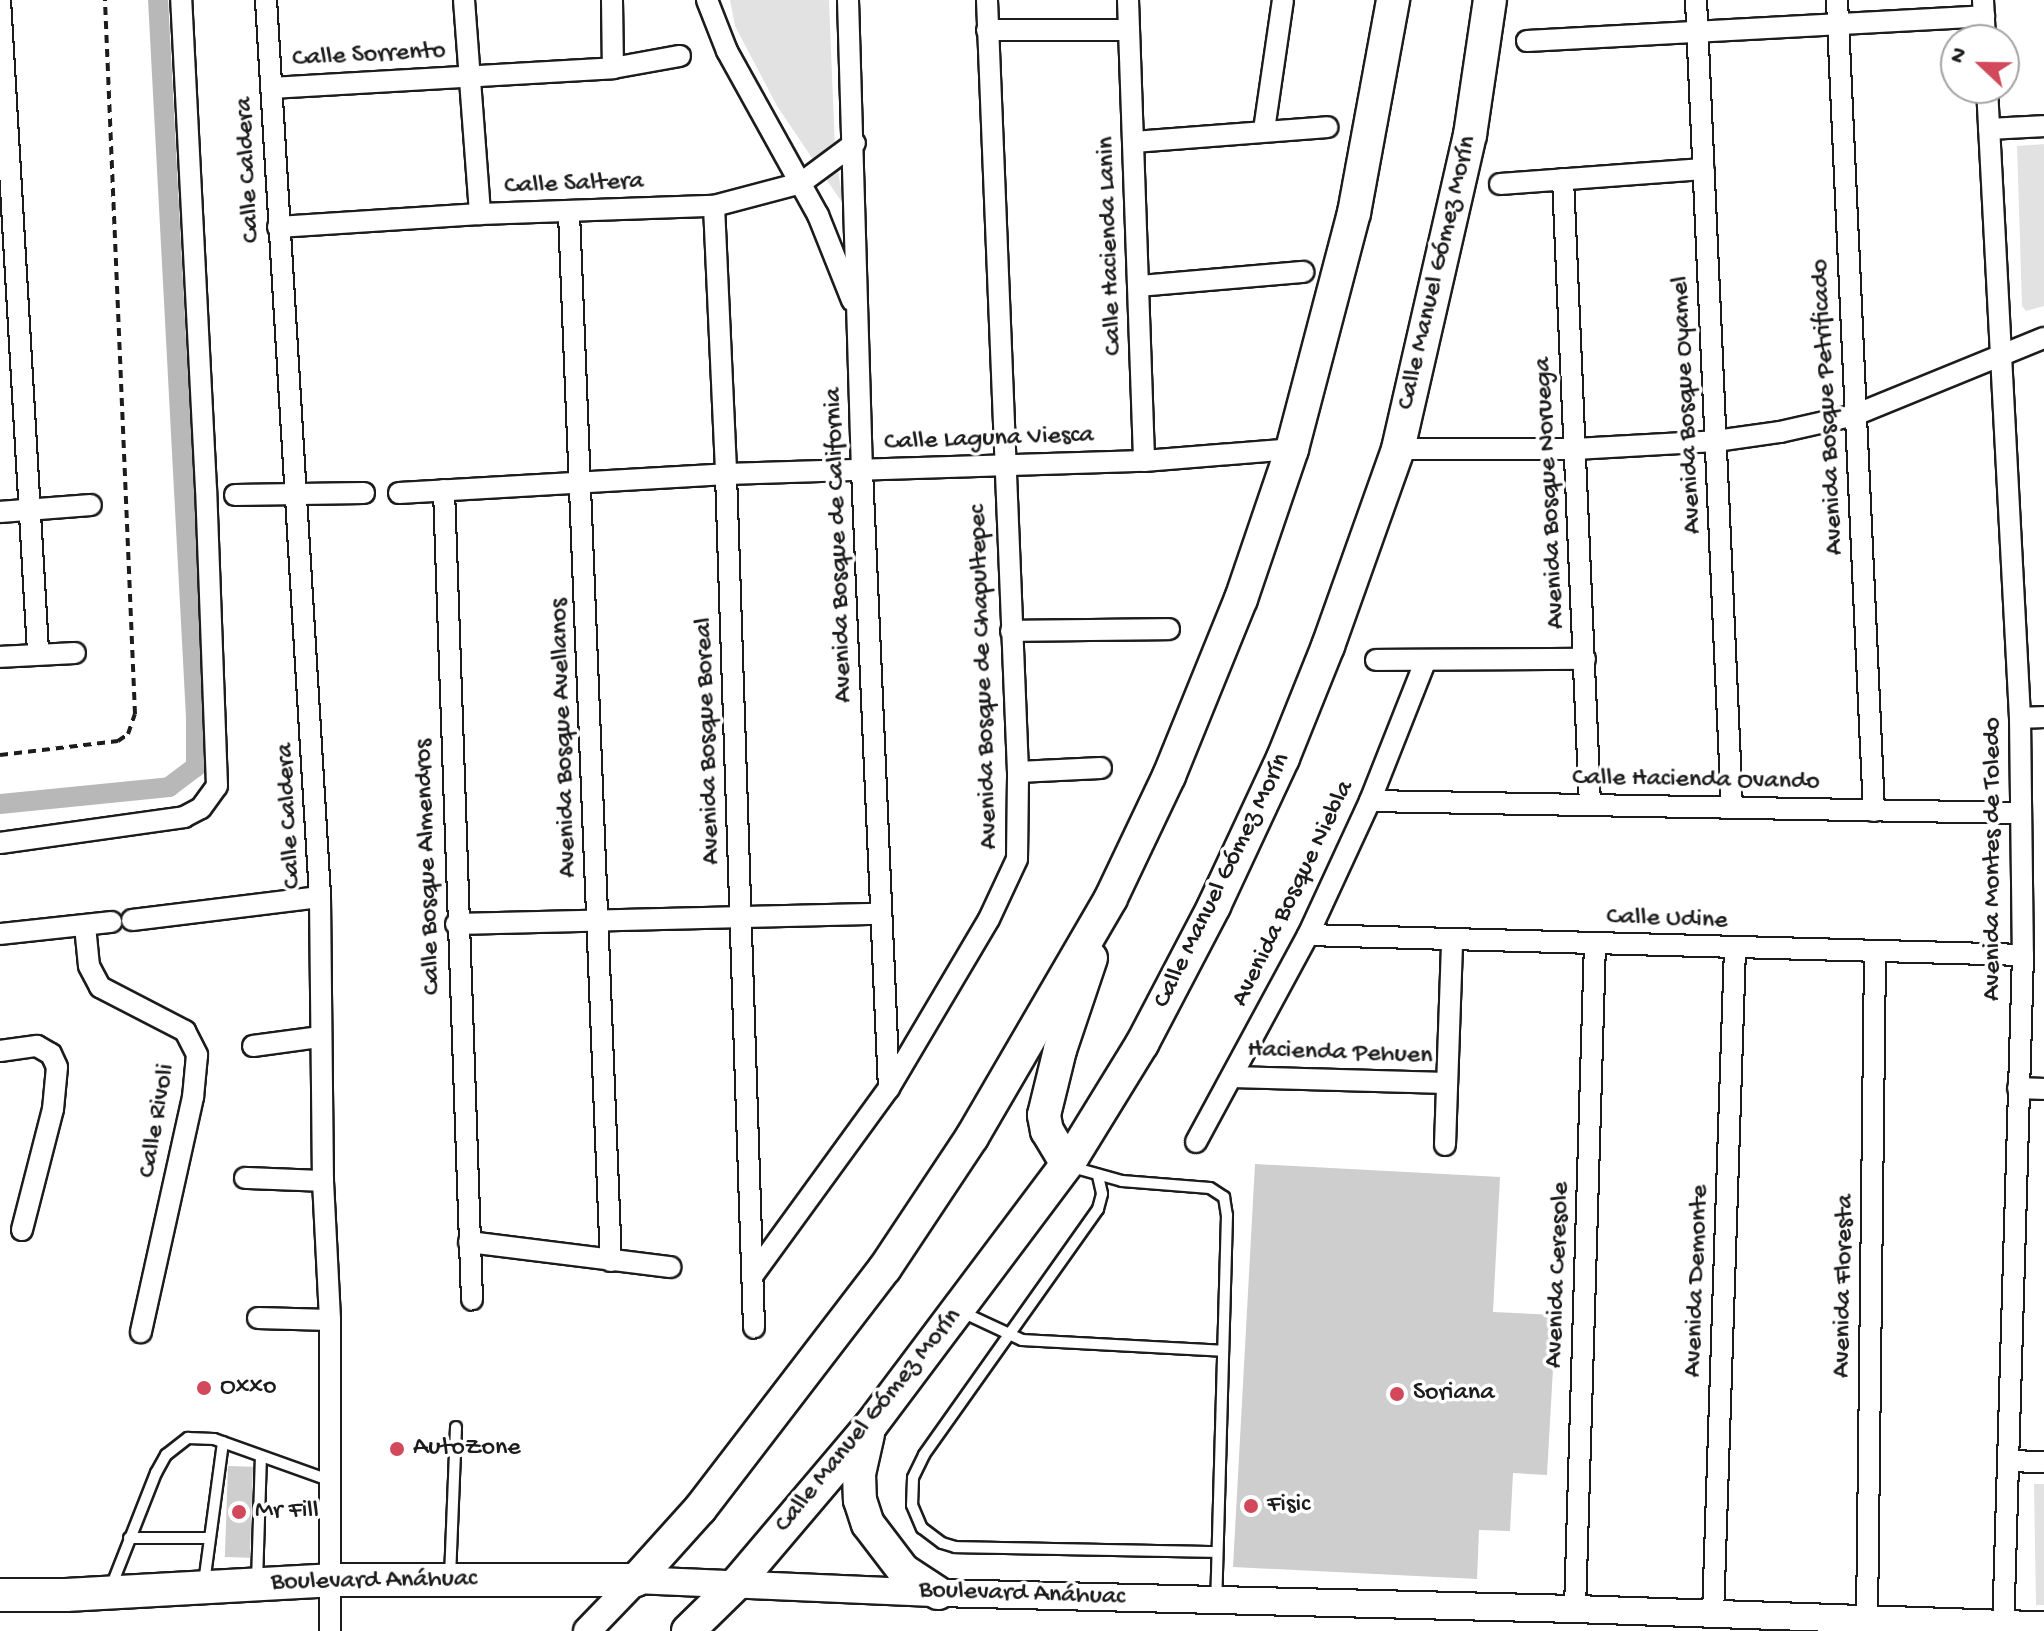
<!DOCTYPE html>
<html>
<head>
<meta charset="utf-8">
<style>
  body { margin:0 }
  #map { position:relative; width:2044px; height:1631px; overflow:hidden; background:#fff; font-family:"Gochi Hand",sans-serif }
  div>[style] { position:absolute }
  .green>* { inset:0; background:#e2e2e2 }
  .canal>* { height:20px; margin:-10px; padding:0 10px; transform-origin:10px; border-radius:10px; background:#b8b8b8 }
  .building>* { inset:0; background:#cecece; transform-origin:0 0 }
  .path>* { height:4px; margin-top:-2px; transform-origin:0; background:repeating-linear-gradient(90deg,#1c1c1c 0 8px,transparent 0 14px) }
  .roads { filter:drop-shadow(2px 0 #1c1c1c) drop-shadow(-2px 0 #1c1c1c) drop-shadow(0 2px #1c1c1c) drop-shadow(0 -2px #1c1c1c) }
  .service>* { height:10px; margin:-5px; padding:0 5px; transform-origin:5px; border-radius:5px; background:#fff }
  .minor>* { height:20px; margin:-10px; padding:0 10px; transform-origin:10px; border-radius:10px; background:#fff }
  .tertiary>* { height:26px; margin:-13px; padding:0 13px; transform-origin:13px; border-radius:13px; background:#fff }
  .primary>* { height:32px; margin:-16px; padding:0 16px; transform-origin:16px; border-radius:16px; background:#fff }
  .dots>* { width:22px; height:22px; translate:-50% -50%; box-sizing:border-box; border:4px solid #fff; border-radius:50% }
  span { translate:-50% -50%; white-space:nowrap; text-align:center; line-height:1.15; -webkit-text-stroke:7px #fff; paint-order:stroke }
  .street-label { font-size:26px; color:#1c1c1c }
  .poi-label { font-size:26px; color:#1c1c1c }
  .left { translate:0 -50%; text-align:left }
  .north { position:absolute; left:1940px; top:24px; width:80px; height:80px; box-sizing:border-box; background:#fff; border:2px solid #a4a4a4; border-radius:50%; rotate:292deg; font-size:22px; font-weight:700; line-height:32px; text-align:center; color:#1c1c1c }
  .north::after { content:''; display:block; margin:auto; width:28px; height:36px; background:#d1495b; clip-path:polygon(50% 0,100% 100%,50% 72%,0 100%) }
</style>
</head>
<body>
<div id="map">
  <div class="green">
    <div style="clip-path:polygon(730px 0,829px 0,835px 149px,843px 204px,777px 106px,735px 26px)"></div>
    <div style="clip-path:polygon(2044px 144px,2044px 306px,2026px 311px,2022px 306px,2017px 146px)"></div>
    <div style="clip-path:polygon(2034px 1484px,2044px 1484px,2044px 1605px,2036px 1605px)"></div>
  </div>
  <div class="canal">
    <div style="left:0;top:804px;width:170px;rotate:-5.7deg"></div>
    <div style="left:169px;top:787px;width:34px;rotate:-37deg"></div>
    <div style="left:196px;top:767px;width:50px;rotate:-90deg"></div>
    <div style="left:196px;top:717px;width:718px;rotate:-93.03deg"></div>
  </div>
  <div class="building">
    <div style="clip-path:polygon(1255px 1164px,1500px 1177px,1493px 1312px,1556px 1315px,1547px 1475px,1513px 1473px,1510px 1531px,1479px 1530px,1477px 1579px,1233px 1567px)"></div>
    <div style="left:228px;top:1466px;width:25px;height:91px;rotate:2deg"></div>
  </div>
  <div class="path">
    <div style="left:0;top:755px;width:119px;rotate:-6.8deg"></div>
    <div style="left:118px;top:741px;width:12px;rotate:-35deg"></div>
    <div style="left:128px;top:734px;width:21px;rotate:-71deg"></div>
    <div style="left:135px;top:714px;width:715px;rotate:-92.41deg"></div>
  </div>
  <div class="roads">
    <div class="service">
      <div style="left:1072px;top:1167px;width:52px;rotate:15.6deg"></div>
      <div style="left:1122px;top:1181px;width:88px;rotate:4.5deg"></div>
      <div style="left:1210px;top:1188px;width:17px;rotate:33deg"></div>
      <div style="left:1224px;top:1197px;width:18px;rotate:81deg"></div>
      <div style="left:1227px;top:1215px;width:384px;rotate:91.6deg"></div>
      <div style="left:1098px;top:1176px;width:18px;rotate:77deg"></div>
      <div style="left:1102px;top:1194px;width:16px;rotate:105deg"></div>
      <div style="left:1098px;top:1209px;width:301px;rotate:125.3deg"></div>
      <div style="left:924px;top:1455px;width:25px;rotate:116deg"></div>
      <div style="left:913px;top:1478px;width:27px;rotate:92deg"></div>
      <div style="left:912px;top:1505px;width:25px;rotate:67deg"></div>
      <div style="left:922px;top:1528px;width:25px;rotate:37deg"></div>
      <div style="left:942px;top:1543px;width:14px;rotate:17deg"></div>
      <div style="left:955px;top:1547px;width:262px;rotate:1.1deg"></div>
      <div style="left:962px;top:1312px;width:66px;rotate:25deg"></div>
      <div style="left:1022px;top:1340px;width:200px;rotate:3.1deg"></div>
      <div style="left:129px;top:1538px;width:79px"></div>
      <div style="left:450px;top:1577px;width:150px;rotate:-87.7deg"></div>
      <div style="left:257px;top:1582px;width:126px;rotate:-88.2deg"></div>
      <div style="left:204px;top:1583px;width:142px;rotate:-82.3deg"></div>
      <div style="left:111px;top:1587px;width:123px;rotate:-68.5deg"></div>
      <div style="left:156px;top:1473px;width:21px;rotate:-61deg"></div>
      <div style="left:166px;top:1455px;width:28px;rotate:-38deg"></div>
      <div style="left:188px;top:1438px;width:26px;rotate:2deg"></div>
      <div style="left:214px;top:1439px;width:124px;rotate:19.7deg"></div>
    </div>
    <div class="minor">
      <div style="left:0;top:0;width:653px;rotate:86.66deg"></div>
      <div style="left:266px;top:0;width:899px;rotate:86.55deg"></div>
      <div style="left:320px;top:897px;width:284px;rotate:89.4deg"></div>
      <div style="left:323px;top:1181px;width:139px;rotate:87.1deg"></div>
      <div style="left:330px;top:1320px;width:311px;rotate:90deg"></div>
      <div style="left:464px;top:0;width:215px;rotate:85.7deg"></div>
      <div style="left:612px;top:0;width:68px;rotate:89.2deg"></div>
      <div style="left:707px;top:0;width:55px;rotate:68.6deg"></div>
      <div style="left:727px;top:51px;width:188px;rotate:61deg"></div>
      <div style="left:818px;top:215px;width:92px;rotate:68.2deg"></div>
      <div style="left:848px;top:0;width:470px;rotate:88.3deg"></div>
      <div style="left:862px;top:470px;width:619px;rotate:87.5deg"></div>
      <div style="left:1128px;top:0;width:461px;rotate:88deg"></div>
      <div style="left:1696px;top:0;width:809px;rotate:87.45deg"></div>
      <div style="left:1837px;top:0;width:812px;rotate:87.39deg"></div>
      <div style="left:1983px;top:0;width:40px;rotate:87.1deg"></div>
      <div style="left:987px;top:30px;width:142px"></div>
      <div style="left:1527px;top:41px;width:458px;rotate:-3.1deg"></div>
      <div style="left:271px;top:88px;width:343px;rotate:-3.3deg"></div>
      <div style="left:613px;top:68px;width:68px;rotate:-10.2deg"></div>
      <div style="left:1987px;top:88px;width:631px;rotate:87deg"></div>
      <div style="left:2020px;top:718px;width:237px;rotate:89.3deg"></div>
      <div style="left:2023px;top:955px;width:676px;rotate:91.69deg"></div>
      <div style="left:1989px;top:129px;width:55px;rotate:-3.1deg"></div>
      <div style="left:1264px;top:130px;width:131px;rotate:-81.7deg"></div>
      <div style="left:1134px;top:142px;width:194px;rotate:-4.4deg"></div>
      <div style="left:1563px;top:179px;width:626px;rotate:87.53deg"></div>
      <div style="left:1500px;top:184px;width:204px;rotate:-4.2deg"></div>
      <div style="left:714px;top:206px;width:268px;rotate:87.4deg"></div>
      <div style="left:726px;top:474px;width:854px;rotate:88.12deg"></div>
      <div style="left:569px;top:213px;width:1049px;rotate:87.71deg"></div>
      <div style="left:278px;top:227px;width:202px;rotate:-3.7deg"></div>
      <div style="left:480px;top:214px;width:234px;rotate:-2deg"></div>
      <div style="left:714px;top:206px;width:90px;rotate:-14.8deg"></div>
      <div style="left:801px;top:183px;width:67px;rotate:-36.5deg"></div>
      <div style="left:1139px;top:286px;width:165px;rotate:-4.9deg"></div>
      <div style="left:1398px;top:449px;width:177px"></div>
      <div style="left:1575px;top:449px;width:141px;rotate:-3.2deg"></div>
      <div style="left:1716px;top:441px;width:65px;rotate:-8deg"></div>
      <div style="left:1780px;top:432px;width:77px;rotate:-12.8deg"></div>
      <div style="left:1855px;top:415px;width:204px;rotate:-22.2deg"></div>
      <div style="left:444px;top:490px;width:810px;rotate:88.02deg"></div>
      <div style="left:399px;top:493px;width:328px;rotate:-3.3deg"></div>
      <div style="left:726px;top:474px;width:418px;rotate:-1.8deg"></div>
      <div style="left:1144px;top:461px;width:148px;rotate:-4.6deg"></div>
      <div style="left:235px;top:495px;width:129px;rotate:-0.9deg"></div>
      <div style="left:0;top:512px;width:91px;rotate:-4.4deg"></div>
      <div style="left:1011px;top:631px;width:158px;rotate:-0.7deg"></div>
      <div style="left:0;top:657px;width:75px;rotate:-3.1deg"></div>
      <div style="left:1376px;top:660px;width:209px;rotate:-0.3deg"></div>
      <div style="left:2020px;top:718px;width:24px;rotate:-2deg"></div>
      <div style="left:1018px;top:772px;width:83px;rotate:-2.8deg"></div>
      <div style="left:1370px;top:801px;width:651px;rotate:1.06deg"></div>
      <div style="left:0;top:843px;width:186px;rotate:-8deg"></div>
      <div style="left:184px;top:817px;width:19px;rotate:-28deg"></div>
      <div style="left:201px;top:808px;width:27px;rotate:-54deg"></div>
      <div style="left:217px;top:786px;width:297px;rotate:-92.1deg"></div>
      <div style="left:206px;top:489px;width:490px;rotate:-92.9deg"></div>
      <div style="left:132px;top:920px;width:189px;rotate:-7deg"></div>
      <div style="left:456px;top:924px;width:423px;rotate:-1.4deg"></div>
      <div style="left:85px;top:926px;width:40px;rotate:84.3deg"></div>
      <div style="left:89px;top:966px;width:24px;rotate:62deg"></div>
      <div style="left:100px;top:987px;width:96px;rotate:27.4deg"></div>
      <div style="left:185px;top:1031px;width:27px;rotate:63deg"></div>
      <div style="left:197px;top:1055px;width:42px;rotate:95.4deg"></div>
      <div style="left:193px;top:1097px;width:241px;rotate:102.5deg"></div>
      <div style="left:0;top:934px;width:112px;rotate:-6.2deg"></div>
      <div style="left:1308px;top:935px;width:715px;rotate:1.6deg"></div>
      <div style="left:253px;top:1046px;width:68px;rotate:-7.7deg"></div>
      <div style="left:0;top:1051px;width:37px;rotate:-8deg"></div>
      <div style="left:37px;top:1046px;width:16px;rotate:30deg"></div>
      <div style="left:51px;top:1054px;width:14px;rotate:65deg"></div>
      <div style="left:57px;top:1067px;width:42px;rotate:95.4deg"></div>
      <div style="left:53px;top:1109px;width:125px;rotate:104.4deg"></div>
      <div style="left:1233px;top:1077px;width:213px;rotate:1.6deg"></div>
      <div style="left:2018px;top:1088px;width:26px;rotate:2deg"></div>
      <div style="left:1196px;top:1142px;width:235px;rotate:-61.6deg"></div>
      <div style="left:1308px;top:935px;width:148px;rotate:-65.2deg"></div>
      <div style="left:1370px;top:801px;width:149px;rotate:-68.4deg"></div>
      <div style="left:1445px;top:1145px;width:204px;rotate:-88deg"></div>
      <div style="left:245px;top:1178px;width:78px;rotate:2.2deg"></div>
      <div style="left:469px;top:1242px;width:203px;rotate:7.1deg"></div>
      <div style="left:753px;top:1275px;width:231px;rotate:-54deg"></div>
      <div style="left:889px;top:1088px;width:196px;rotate:-59.4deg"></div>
      <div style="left:989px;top:919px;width:66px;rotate:-65deg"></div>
      <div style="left:1017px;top:859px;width:87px;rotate:-89.3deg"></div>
      <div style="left:1018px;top:772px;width:773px;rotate:-92.3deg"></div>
      <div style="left:258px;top:1318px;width:72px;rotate:1.6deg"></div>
      <div style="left:2010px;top:1461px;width:34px;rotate:2deg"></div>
      <div style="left:1575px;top:1609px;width:665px;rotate:-88.28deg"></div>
      <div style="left:1713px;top:1615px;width:667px;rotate:-88.11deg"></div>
      <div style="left:1867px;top:1619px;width:667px;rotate:-89.31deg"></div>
    </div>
    <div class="tertiary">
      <div style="left:587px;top:1631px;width:71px;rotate:-46.1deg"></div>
      <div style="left:636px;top:1580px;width:302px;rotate:2.5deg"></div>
      <div style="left:938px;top:1593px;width:637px;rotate:1.44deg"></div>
      <div style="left:1575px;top:1609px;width:469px;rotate:2deg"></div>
    </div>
    <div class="primary">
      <div style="left:1067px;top:1164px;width:39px;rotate:-121deg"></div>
      <div style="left:1047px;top:1131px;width:16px;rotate:-101deg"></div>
      <div style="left:1044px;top:1115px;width:67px;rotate:-76.2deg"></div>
      <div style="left:1060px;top:1050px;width:97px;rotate:-71.4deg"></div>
      <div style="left:868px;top:1434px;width:41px;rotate:102.7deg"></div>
      <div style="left:859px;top:1474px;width:26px;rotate:88deg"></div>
      <div style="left:860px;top:1500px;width:25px;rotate:72deg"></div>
      <div style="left:868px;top:1524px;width:58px;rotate:52.7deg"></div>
      <div style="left:903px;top:1570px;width:42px;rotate:33.3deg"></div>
      <div style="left:0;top:1595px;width:66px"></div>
      <div style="left:66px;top:1595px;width:265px;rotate:-3.2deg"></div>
      <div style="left:331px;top:1580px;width:305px"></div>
      <div style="left:636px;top:1580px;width:96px;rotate:-48deg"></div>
      <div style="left:700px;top:1509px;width:304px;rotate:-52.5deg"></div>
      <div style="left:885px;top:1268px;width:157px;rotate:-56.4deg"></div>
      <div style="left:972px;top:1137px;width:276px;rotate:-59.8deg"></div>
      <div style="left:1111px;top:898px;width:135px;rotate:-64.6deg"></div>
      <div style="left:1169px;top:776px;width:191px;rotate:-67.9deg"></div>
      <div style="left:1241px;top:599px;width:158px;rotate:-71.2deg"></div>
      <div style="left:1292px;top:449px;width:244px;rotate:-75.3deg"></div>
      <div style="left:1354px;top:213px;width:217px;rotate:-79.6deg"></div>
      <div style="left:688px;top:1631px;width:69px;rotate:-44.4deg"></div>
      <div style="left:737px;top:1583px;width:207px;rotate:-49.7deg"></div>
      <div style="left:871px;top:1425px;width:336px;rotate:-53.1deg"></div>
      <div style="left:1073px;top:1156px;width:132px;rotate:-58.4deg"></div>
      <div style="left:1142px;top:1044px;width:156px;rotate:-62.4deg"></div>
      <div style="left:1214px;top:906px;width:163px;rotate:-65deg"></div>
      <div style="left:1283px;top:758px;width:121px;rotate:-68.1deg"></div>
      <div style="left:1328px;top:646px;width:209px;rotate:-70.4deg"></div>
      <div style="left:1398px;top:449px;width:322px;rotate:-77.1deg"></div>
      <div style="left:1470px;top:135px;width:136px;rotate:-81.6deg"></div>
    </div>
  </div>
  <div class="dots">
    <div style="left:204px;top:1388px;background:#d1495b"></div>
    <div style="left:1397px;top:1394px;background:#d1495b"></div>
    <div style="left:397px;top:1449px;background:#d1495b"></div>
    <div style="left:1251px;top:1506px;background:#d1495b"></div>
    <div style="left:239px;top:1512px;background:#d1495b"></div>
  </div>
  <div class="street-label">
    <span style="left:369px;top:56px;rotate:-3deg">Calle Sorrento</span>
    <span style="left:249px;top:170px;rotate:-93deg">Calle Caldera</span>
    <span style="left:574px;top:185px;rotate:-2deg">Calle Saltera</span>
    <span style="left:1111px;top:246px;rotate:-92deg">Calle Hacienda Lanin</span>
    <span style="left:1438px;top:273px;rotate:-77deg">Calle Manuel Gómez Morín</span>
    <span style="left:1688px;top:405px;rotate:-93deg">Avenida Bosque Oyamel</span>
    <span style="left:1829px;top:407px;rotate:-93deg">Avenida Bosque Petrificado</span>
    <span style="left:989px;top:440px;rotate:-2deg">Calle Laguna Viesca</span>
    <span style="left:1551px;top:493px;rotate:-93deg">Avenida Bosque Noruega</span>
    <span style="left:840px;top:545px;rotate:-92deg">Avenida Bosque de California</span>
    <span style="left:985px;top:677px;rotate:-92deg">Avenida Bosque de Chapultepec</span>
    <span style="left:565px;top:738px;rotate:-92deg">Avenida Bosque Avellanos</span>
    <span style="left:709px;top:741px;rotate:-92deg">Avenida Bosque Boreal</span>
    <span style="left:1696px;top:781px;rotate:1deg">Calle Hacienda Ovando</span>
    <span style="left:290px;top:816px;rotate:-93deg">Calle Caldera</span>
    <span style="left:1994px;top:859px;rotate:-90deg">Avenida Montes de Toledo</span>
    <span style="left:429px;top:867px;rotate:-92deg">Calle Bosque Almendros</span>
    <span style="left:1223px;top:881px;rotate:-64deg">Calle Manuel Gómez Morín</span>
    <span style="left:1294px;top:894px;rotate:-64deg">Avenida Bosque Niebla</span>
    <span style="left:1667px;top:920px;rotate:2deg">Calle Udine</span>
    <span style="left:1340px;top:1054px;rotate:2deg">Hacienda Pehuen</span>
    <span style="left:158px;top:1121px;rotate:-80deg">Calle Rivoli</span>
    <span style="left:1559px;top:1275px;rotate:-88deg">Avenida Ceresole</span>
    <span style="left:1698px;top:1281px;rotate:-88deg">Avenida Demonte</span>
    <span style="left:1845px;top:1286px;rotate:-89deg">Avenida Floresta</span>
    <span style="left:869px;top:1421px;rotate:-51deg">Calle Manuel Gómez Morín</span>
    <span style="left:374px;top:1582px;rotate:-1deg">Boulevard Anáhuac</span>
    <span style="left:1022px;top:1595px;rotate:2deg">Boulevard Anáhuac</span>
  </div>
  <div class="poi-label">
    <span class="left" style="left:220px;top:1388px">Oxxo</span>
    <span class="left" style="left:1413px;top:1394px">Soriana</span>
    <span class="left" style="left:413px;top:1449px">AutoZone</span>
    <span class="left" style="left:1267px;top:1506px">Fisic</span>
    <span class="left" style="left:255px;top:1512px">Mr Fill</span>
  </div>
  <div class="north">N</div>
</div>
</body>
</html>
